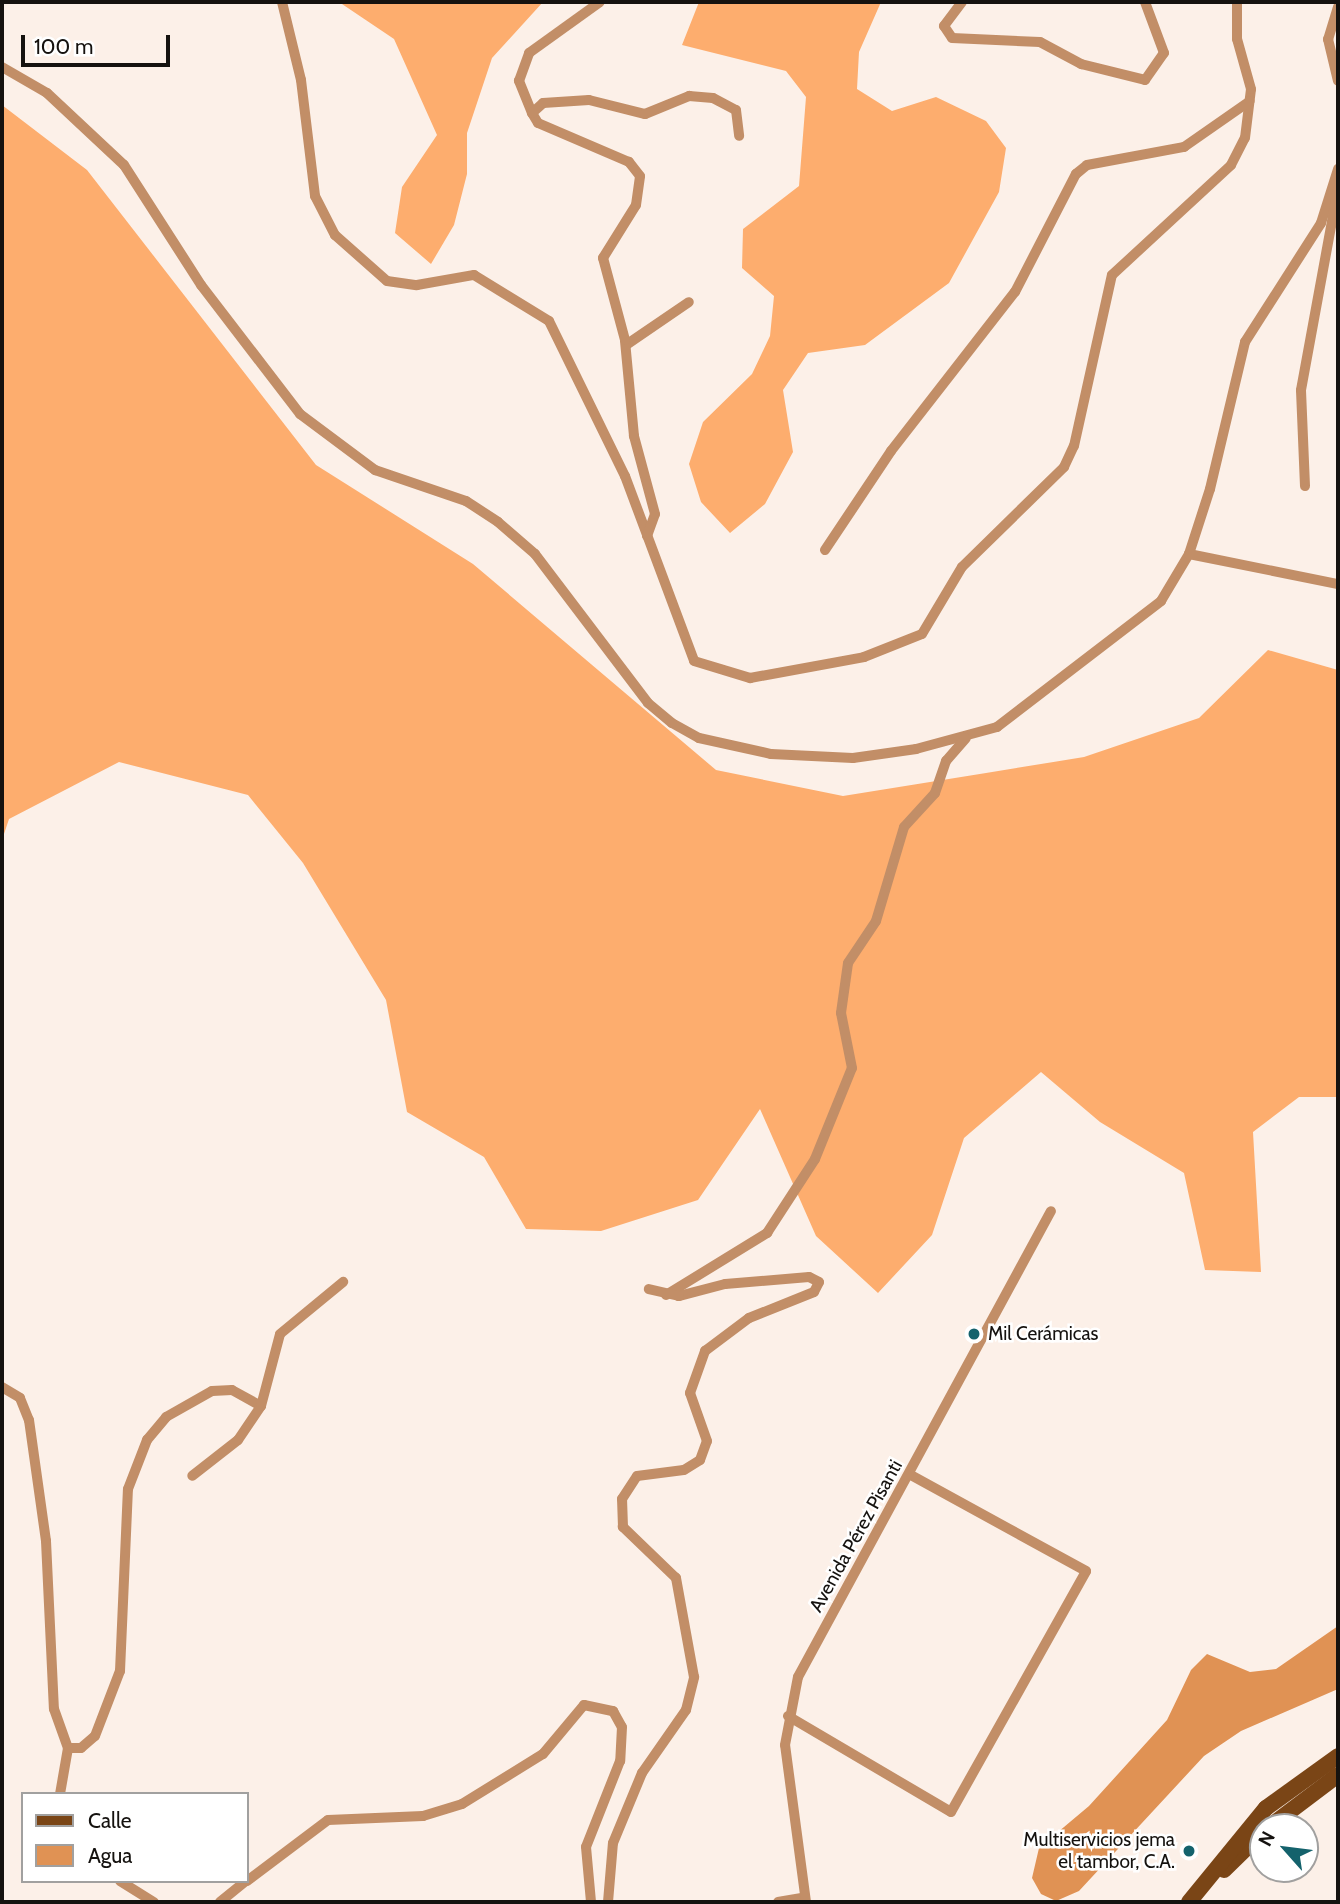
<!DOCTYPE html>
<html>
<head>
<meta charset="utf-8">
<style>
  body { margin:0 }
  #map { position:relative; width:1340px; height:1904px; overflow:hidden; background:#fcf0e8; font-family:Cabin,sans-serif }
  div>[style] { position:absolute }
  .forest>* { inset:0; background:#fdad6e }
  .water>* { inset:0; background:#e09254 }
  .minor>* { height:10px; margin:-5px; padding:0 5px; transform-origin:5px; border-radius:5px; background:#c28e67 }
  .primary>* { height:16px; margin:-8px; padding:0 8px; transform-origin:8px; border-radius:8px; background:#7a4516 }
  .dots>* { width:19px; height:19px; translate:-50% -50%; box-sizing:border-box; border:4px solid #fff; border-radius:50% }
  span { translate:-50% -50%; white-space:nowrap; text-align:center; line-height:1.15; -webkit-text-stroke:5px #fff; paint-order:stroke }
  .poi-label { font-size:19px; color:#15120f }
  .left { translate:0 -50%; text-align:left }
  .right { translate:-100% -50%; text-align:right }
  .street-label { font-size:19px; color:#15120f }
  .frame { position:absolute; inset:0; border:4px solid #15120f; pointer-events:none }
  .legend { position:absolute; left:21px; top:1792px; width:228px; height:91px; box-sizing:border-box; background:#fff; border:2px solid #a1a09f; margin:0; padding:9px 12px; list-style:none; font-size:21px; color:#15120f }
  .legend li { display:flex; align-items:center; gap:14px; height:35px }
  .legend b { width:35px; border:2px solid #a1a09f }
  .north { position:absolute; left:1249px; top:1813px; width:70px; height:70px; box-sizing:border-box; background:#fff; border:2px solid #a1a09f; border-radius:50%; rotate:298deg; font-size:19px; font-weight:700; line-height:28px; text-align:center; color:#15120f }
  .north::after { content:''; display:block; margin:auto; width:24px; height:32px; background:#14626c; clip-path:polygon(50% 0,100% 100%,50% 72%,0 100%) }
  .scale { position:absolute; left:21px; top:35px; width:149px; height:32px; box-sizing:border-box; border:4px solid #15120f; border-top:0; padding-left:9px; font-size:21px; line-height:24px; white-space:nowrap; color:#15120f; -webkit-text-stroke:5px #fff; paint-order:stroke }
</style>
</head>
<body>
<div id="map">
  <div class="forest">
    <div style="clip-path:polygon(339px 2px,543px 2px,492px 58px,467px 133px,467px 174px,454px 225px,431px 264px,395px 233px,402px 187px,437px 135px,394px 39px)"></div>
    <div style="clip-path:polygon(699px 2px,881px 2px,859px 52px,857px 89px,892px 111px,936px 97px,986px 121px,1006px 148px,999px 192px,949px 283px,865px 345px,808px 353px,783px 390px,793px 452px,765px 504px,730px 533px,701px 502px,689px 464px,703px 422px,752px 374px,770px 336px,774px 296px,742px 268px,743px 229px,799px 186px,806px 97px,786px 71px,682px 45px)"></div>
    <div style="clip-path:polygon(2px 105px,87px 170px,316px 465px,473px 564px,716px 770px,843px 796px,986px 773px,1084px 757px,1199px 718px,1268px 650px,1338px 670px,1338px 1097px,1299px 1097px,1253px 1132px,1261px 1272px,1205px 1270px,1184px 1173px,1100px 1122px,1041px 1072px,964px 1138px,932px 1235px,878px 1293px,816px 1236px,760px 1109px,698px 1200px,601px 1231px,526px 1229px,484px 1157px,407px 1112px,386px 1000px,303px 863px,248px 795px,119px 762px,9px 819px,2px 840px)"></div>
  </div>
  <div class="water">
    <div style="clip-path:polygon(1338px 1626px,1338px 1689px,1241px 1731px,1204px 1756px,1079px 1891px,1056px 1901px,1041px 1894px,1032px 1878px,1039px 1848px,1089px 1806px,1167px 1720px,1191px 1670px,1207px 1654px,1250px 1672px,1276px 1669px)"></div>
  </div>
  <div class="minor">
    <div style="left:282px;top:2px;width:80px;rotate:76.3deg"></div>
    <div style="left:301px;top:80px;width:117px;rotate:83.1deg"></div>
    <div style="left:315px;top:196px;width:44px;rotate:62.9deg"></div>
    <div style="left:335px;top:235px;width:69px;rotate:41.5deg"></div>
    <div style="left:387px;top:281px;width:30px;rotate:8deg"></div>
    <div style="left:417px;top:285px;width:58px;rotate:-10deg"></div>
    <div style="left:474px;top:275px;width:88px;rotate:31.5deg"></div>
    <div style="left:549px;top:321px;width:173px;rotate:63.9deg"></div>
    <div style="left:625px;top:476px;width:197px;rotate:69.5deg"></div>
    <div style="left:694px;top:661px;width:59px;rotate:16.9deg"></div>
    <div style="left:750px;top:678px;width:116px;rotate:-10.4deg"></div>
    <div style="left:864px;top:657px;width:62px;rotate:-21.6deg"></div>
    <div style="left:922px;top:634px;width:78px;rotate:-59.2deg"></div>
    <div style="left:962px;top:567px;width:143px;rotate:-44.4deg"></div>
    <div style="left:1064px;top:467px;width:23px;rotate:-65deg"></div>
    <div style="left:1074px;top:446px;width:175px;rotate:-77.5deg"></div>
    <div style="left:1112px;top:275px;width:162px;rotate:-42.7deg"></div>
    <div style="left:1231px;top:165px;width:30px;rotate:-63deg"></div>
    <div style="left:1245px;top:138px;width:49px;rotate:-83deg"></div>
    <div style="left:1251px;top:89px;width:52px;rotate:-105.6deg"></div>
    <div style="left:1237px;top:39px;width:37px;rotate:-90deg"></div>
    <div style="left:962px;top:2px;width:30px;rotate:127deg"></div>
    <div style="left:944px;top:26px;width:14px;rotate:56deg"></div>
    <div style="left:952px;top:38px;width:88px;rotate:2.6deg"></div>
    <div style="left:1040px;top:42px;width:47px;rotate:28.2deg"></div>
    <div style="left:1081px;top:64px;width:66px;rotate:14deg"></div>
    <div style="left:1145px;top:80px;width:33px;rotate:-55deg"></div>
    <div style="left:1164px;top:53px;width:54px;rotate:-110.4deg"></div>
    <div style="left:1338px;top:7px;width:34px;rotate:107deg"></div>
    <div style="left:1328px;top:39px;width:43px;rotate:76.6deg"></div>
    <div style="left:2px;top:67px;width:52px;rotate:30deg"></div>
    <div style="left:47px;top:93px;width:105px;rotate:43.1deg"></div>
    <div style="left:124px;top:165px;width:143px;rotate:57.3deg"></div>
    <div style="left:201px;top:285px;width:163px;rotate:52.5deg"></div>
    <div style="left:300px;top:414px;width:94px;rotate:36.7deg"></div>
    <div style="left:375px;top:470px;width:96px;rotate:18.8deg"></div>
    <div style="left:466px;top:501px;width:38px;rotate:33deg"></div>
    <div style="left:498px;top:522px;width:49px;rotate:40.9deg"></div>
    <div style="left:535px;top:554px;width:187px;rotate:52.8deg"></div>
    <div style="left:648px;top:703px;width:31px;rotate:40deg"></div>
    <div style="left:672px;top:723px;width:31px;rotate:29deg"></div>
    <div style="left:699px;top:738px;width:74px;rotate:12.5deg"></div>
    <div style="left:771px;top:754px;width:82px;rotate:2.8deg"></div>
    <div style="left:853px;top:758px;width:64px;rotate:-8.1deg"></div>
    <div style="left:916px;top:749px;width:84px;rotate:-15.2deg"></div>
    <div style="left:997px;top:727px;width:207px;rotate:-37.5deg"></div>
    <div style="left:1161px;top:601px;width:55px;rotate:-59.2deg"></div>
    <div style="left:1189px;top:554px;width:68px;rotate:-72.1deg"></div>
    <div style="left:1210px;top:489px;width:151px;rotate:-76.6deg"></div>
    <div style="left:1245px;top:342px;width:141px;rotate:-57.4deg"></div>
    <div style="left:1321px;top:223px;width:57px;rotate:-72.5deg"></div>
    <div style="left:532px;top:113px;width:35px;rotate:-112deg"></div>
    <div style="left:519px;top:81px;width:30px;rotate:-70deg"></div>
    <div style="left:529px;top:53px;width:87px;rotate:-35.7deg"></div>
    <div style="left:626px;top:345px;width:76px;rotate:-34.3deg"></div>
    <div style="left:1305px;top:486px;width:96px;rotate:-92.4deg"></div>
    <div style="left:1301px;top:390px;width:204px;rotate:-79.6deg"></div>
    <div style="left:647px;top:536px;width:23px;rotate:-70deg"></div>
    <div style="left:655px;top:514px;width:81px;rotate:-105.1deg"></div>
    <div style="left:634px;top:436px;width:96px;rotate:-95.4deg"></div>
    <div style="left:625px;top:340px;width:85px;rotate:-105deg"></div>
    <div style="left:603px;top:258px;width:62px;rotate:-58.1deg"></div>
    <div style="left:636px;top:205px;width:29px;rotate:-82deg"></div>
    <div style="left:640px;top:176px;width:18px;rotate:-128deg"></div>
    <div style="left:629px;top:162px;width:99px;rotate:-156.8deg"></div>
    <div style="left:538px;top:123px;width:12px;rotate:-121deg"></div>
    <div style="left:532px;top:113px;width:15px;rotate:-42deg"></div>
    <div style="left:543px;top:103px;width:46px;rotate:-3.7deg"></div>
    <div style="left:589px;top:100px;width:58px;rotate:14deg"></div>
    <div style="left:645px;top:114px;width:48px;rotate:-22.2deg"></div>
    <div style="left:689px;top:96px;width:24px;rotate:5deg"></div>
    <div style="left:713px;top:98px;width:26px;rotate:28deg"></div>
    <div style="left:736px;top:110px;width:26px;rotate:83deg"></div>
    <div style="left:825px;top:550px;width:119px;rotate:-56.3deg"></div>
    <div style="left:891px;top:451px;width:202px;rotate:-52.1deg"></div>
    <div style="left:1015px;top:292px;width:133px;rotate:-62.7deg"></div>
    <div style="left:1076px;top:174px;width:14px;rotate:-39deg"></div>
    <div style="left:1087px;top:165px;width:99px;rotate:-10.5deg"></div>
    <div style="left:1184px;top:147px;width:80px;rotate:-34.9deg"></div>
    <div style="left:1189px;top:554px;width:152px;rotate:11.4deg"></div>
    <div style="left:666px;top:1295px;width:119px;rotate:-31.5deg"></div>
    <div style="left:767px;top:1233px;width:88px;rotate:-57deg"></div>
    <div style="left:815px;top:1159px;width:98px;rotate:-67.9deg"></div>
    <div style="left:852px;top:1068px;width:56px;rotate:-101.3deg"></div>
    <div style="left:841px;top:1013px;width:50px;rotate:-82deg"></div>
    <div style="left:848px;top:963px;width:50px;rotate:-56.3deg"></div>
    <div style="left:876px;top:921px;width:98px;rotate:-73.4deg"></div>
    <div style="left:904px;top:827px;width:46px;rotate:-47.6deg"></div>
    <div style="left:935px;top:793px;width:34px;rotate:-71deg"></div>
    <div style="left:946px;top:761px;width:30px;rotate:-49deg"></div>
    <div style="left:2px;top:1387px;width:21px;rotate:31deg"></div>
    <div style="left:20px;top:1398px;width:24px;rotate:68deg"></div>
    <div style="left:29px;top:1420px;width:122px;rotate:82deg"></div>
    <div style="left:46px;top:1541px;width:168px;rotate:87.3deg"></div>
    <div style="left:54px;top:1709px;width:41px;rotate:70.3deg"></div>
    <div style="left:68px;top:1748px;width:13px"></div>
    <div style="left:81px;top:1748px;width:18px;rotate:-41deg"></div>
    <div style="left:95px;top:1736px;width:70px;rotate:-69deg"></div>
    <div style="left:120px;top:1671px;width:182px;rotate:-87.5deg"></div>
    <div style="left:128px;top:1489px;width:53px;rotate:-68.8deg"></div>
    <div style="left:147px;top:1440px;width:30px;rotate:-50deg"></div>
    <div style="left:166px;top:1417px;width:53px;rotate:-29.5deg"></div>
    <div style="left:212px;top:1391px;width:20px;rotate:-3deg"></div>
    <div style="left:232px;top:1390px;width:33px;rotate:29deg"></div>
    <div style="left:261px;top:1406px;width:41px;rotate:124.1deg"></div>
    <div style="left:238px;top:1440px;width:58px;rotate:142deg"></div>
    <div style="left:261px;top:1406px;width:74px;rotate:-75.2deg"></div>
    <div style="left:280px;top:1334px;width:82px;rotate:-39.5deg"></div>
    <div style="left:788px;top:1716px;width:189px;rotate:30.5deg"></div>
    <div style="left:951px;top:1812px;width:276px;rotate:-60.7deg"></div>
    <div style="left:1086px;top:1571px;width:200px;rotate:-151.3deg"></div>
    <div style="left:60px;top:1794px;width:47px;rotate:-80.1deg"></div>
    <div style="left:120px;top:1881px;width:40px;rotate:32deg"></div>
    <div style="left:247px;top:1881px;width:101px;rotate:-37deg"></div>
    <div style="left:328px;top:1820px;width:95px;rotate:-2.4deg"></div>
    <div style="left:423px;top:1816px;width:41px;rotate:-17.1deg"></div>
    <div style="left:462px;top:1804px;width:95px;rotate:-31.7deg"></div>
    <div style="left:543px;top:1754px;width:64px;rotate:-50.1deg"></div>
    <div style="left:584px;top:1705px;width:30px;rotate:12deg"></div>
    <div style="left:613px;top:1711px;width:18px;rotate:61deg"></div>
    <div style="left:622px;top:1727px;width:34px;rotate:93deg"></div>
    <div style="left:620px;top:1761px;width:92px;rotate:111.6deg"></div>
    <div style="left:586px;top:1847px;width:55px;rotate:84.8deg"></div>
    <div style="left:220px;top:1902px;width:33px;rotate:-39deg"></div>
    <div style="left:608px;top:1902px;width:59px;rotate:-85.2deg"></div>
    <div style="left:613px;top:1843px;width:76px;rotate:-67.5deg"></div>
    <div style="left:642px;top:1773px;width:77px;rotate:-55.1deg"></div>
    <div style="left:686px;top:1710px;width:34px;rotate:-76deg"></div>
    <div style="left:694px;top:1677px;width:101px;rotate:-100.3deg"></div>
    <div style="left:676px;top:1578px;width:74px;rotate:-136.1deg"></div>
    <div style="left:623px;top:1527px;width:28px;rotate:-92deg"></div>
    <div style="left:622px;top:1499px;width:27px;rotate:-57deg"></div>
    <div style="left:637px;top:1476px;width:47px;rotate:-7.3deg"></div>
    <div style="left:684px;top:1470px;width:19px;rotate:-32deg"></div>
    <div style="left:700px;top:1460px;width:20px;rotate:-70deg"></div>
    <div style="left:707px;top:1441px;width:51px;rotate:-109.5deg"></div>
    <div style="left:690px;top:1393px;width:45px;rotate:-70.3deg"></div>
    <div style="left:705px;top:1351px;width:55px;rotate:-36.9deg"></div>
    <div style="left:749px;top:1318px;width:70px;rotate:-21.8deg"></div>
    <div style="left:814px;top:1292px;width:11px;rotate:-63deg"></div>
    <div style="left:819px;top:1282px;width:11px;rotate:-153deg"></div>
    <div style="left:809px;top:1277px;width:84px;rotate:175.2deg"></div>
    <div style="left:725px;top:1284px;width:48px;rotate:165.4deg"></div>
    <div style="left:679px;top:1296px;width:31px;rotate:-167deg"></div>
    <div style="left:778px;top:1902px;width:27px;rotate:-10deg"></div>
    <div style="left:806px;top:1902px;width:158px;rotate:-97.6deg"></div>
    <div style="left:785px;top:1745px;width:69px;rotate:-79.2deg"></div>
    <div style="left:798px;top:1677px;width:530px;rotate:-61.5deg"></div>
  </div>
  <div class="primary">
    <div style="left:1269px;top:1827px;width:86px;rotate:-37deg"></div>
    <div style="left:1224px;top:1870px;width:54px;rotate:-44.3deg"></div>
    <div style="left:1189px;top:1902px;width:122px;rotate:-50.7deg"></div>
    <div style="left:1266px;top:1808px;width:89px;rotate:-35.8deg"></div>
  </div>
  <div class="dots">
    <div style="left:974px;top:1334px;background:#14626c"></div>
    <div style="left:1189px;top:1851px;background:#14626c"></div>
  </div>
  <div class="poi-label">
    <span class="left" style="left:988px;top:1334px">Mil Cerámicas</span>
    <span class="right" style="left:1175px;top:1851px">Multiservicios jema<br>el tambor, C.A.</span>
  </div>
  <div class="street-label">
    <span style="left:856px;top:1536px;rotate:-61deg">Avenida Pérez Pisanti</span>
  </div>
  <div class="frame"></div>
  <ul class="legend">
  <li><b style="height:9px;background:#7a4516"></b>Calle</li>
  <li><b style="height:19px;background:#e09254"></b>Agua</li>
  </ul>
  <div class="north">N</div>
  <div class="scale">100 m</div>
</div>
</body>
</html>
